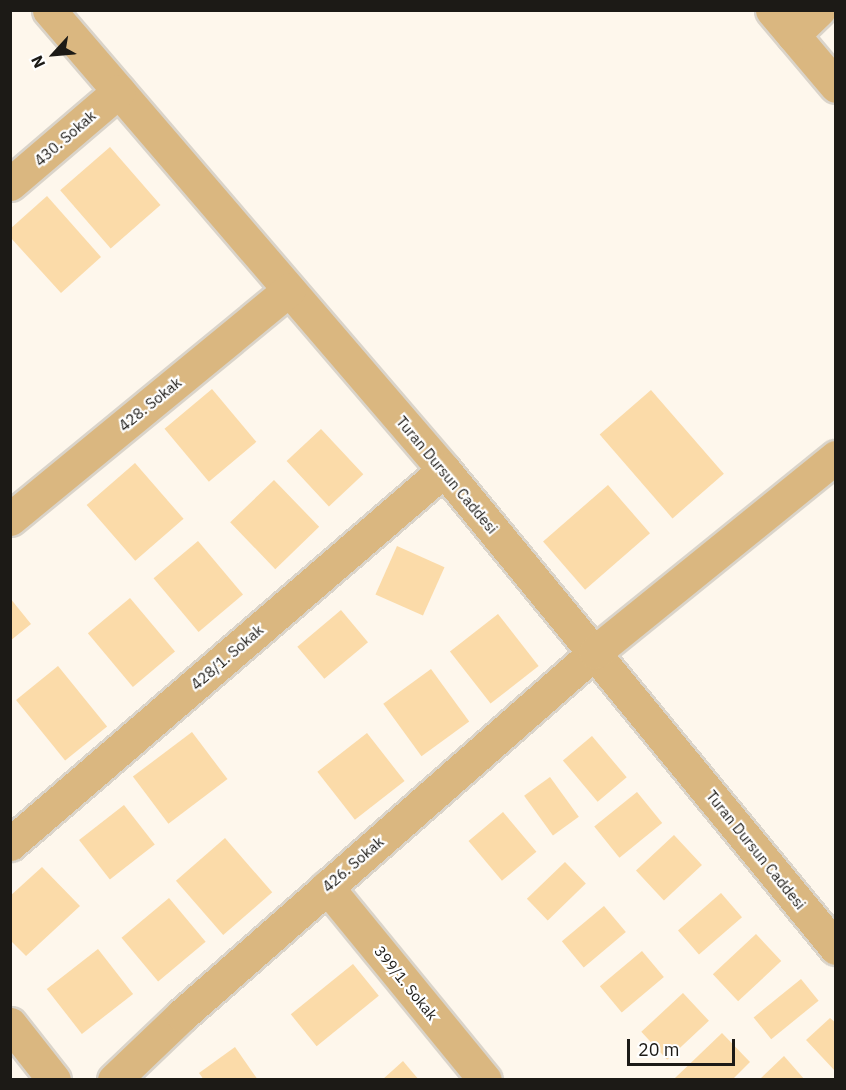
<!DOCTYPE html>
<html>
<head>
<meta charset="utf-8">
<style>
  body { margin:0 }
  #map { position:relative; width:846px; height:1090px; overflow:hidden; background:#fef7ec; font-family:"IBM Plex Sans",sans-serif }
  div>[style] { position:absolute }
  .building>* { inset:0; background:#fbdba9; transform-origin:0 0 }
  .roads { filter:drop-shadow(2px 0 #dad4ca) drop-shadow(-2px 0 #dad4ca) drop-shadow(0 2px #dad4ca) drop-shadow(0 -2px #dad4ca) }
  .minor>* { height:33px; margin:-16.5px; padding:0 16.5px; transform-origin:16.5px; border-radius:16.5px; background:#dab780 }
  span { translate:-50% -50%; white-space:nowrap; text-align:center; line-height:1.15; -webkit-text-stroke:4.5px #fff; paint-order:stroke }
  .street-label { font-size:15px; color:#1c1a16 }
  .frame { position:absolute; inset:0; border:12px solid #1c1a16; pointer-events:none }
  .north { position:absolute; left:24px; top:24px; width:60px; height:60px; -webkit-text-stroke:4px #fff; paint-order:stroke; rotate:244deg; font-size:16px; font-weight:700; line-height:24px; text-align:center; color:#1c1a16 }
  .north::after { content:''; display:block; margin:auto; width:21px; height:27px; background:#1c1a16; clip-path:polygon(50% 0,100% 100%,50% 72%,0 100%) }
  .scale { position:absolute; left:627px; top:1039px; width:108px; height:27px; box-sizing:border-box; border:3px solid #1c1a16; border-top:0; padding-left:8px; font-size:18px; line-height:21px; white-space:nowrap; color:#1c1a16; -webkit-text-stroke:4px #fff; paint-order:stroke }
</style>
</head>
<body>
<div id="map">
  <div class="building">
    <div style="left:110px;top:147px;width:77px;height:66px;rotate:49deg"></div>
    <div style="clip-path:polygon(47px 196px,101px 257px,61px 293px,10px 237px,10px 229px)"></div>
    <div style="left:212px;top:389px;width:69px;height:62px;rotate:50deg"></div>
    <div style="left:651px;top:390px;width:111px;height:68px;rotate:49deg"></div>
    <div style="left:321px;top:429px;width:62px;height:47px;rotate:47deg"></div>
    <div style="left:135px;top:463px;width:74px;height:64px;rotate:49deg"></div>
    <div style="left:274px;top:480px;width:65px;height:61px;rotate:46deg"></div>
    <div style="left:608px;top:485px;width:64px;height:86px;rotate:49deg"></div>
    <div style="left:198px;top:541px;width:70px;height:58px;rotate:50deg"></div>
    <div style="left:397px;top:546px;width:52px;height:53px;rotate:24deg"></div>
    <div style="clip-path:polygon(10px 598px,31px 624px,10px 641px)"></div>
    <div style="left:130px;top:598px;width:70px;height:55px;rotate:50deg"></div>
    <div style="left:341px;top:610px;width:42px;height:57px;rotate:50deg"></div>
    <div style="left:498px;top:614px;width:66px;height:61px;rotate:52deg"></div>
    <div style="left:58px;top:666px;width:78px;height:54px;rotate:51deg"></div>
    <div style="left:431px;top:669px;width:65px;height:59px;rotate:54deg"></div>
    <div style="left:192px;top:732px;width:59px;height:74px;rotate:53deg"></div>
    <div style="left:367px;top:733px;width:61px;height:63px;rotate:52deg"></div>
    <div style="left:592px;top:736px;width:54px;height:38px;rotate:50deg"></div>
    <div style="left:550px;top:777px;width:49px;height:32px;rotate:54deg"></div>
    <div style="left:637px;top:792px;width:40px;height:55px;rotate:51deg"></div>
    <div style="left:124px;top:805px;width:50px;height:57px;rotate:52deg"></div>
    <div style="left:503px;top:812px;width:52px;height:45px;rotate:50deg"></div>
    <div style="left:674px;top:835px;width:41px;height:52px;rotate:47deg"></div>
    <div style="left:225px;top:838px;width:72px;height:65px;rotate:49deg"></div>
    <div style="left:565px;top:862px;width:30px;height:53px;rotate:46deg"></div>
    <div style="clip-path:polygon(42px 867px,80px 906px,26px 956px,10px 940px,10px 896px)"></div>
    <div style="left:721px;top:893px;width:32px;height:57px;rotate:49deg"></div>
    <div style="left:169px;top:898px;width:57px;height:62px;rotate:50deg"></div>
    <div style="left:604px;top:906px;width:34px;height:55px;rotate:50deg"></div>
    <div style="left:756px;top:934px;width:37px;height:59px;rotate:47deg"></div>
    <div style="left:98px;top:949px;width:57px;height:65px;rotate:52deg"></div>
    <div style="left:642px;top:951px;width:34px;height:55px;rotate:50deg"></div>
    <div style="left:353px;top:964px;width:41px;height:80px;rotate:51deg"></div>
    <div style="left:801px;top:979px;width:28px;height:61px;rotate:51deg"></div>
    <div style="left:683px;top:993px;width:38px;height:57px;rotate:47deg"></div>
    <div style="clip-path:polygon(830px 1018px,836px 1023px,836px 1072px,806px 1040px)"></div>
    <div style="clip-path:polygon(722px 1033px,750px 1062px,732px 1080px,677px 1080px,675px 1078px)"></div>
    <div style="clip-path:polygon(235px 1047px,258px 1080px,204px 1080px,199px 1073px)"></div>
    <div style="clip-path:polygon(784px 1056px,805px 1080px,762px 1080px,761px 1078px)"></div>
    <div style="clip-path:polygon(403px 1061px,419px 1080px,382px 1080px)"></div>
  </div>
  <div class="roads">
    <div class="minor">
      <div style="left:49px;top:10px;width:606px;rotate:49.35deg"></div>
      <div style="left:444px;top:470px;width:618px;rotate:50.65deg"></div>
      <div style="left:772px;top:10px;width:99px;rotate:49.9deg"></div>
      <div style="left:793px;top:35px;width:36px;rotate:-44deg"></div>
      <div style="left:10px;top:184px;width:143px;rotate:-40.5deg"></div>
      <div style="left:10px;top:519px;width:361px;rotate:-39.4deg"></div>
      <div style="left:10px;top:844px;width:573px;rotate:-40.75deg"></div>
      <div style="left:327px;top:887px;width:249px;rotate:50.7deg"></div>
      <div style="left:10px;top:1024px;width:71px;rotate:51.8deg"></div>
      <div style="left:114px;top:1080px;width:94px;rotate:-43.7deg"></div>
      <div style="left:182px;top:1015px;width:550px;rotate:-41.31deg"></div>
      <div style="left:595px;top:652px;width:310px;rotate:-39deg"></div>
    </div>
  </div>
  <div class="street-label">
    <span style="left:65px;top:138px;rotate:-41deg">430. Sokak</span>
    <span style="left:150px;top:404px;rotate:-39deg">428. Sokak</span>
    <span style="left:447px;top:475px;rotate:50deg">Turan Dursun Caddesi</span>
    <span style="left:227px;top:657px;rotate:-41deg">428/1. Sokak</span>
    <span style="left:756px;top:850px;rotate:51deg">Turan Dursun Caddesi</span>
    <span style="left:353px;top:864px;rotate:-41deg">426. Sokak</span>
    <span style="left:406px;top:983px;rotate:51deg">399/1. Sokak</span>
  </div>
  <div class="frame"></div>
  <div class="north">N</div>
  <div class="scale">20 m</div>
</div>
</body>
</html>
